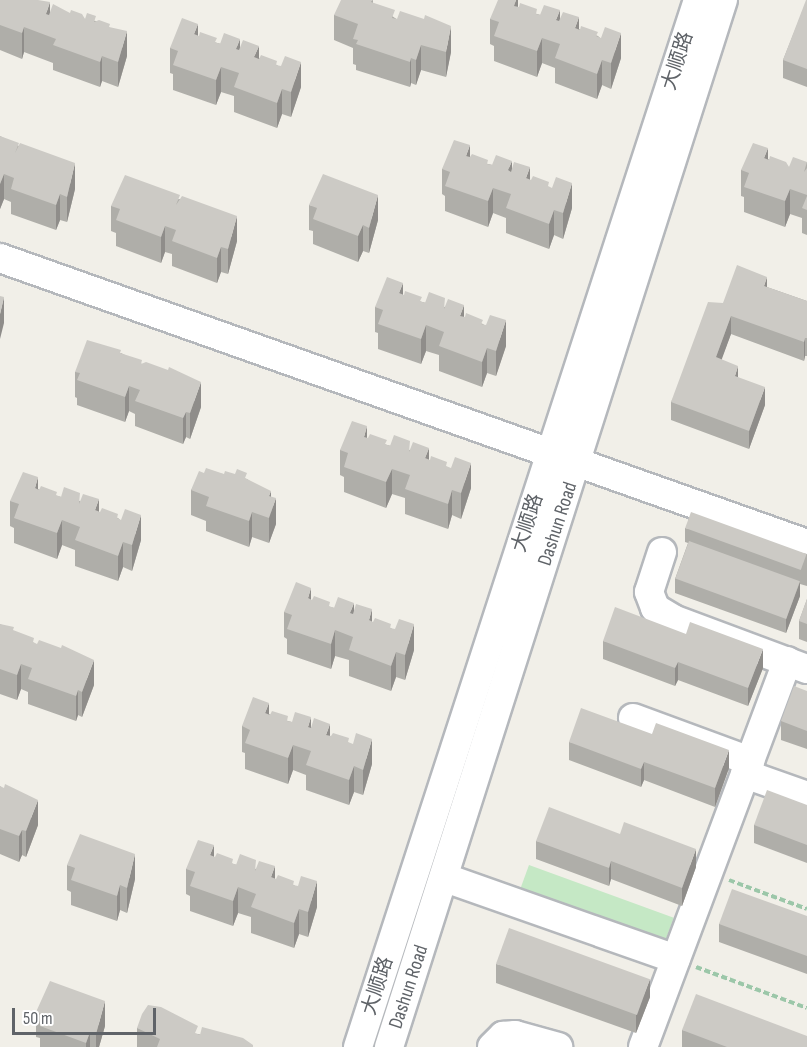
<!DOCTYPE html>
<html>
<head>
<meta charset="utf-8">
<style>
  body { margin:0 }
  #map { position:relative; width:807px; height:1047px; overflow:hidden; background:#f1efe8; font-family:"Sofia Sans Condensed","Noto Sans SC",sans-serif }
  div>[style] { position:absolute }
  .green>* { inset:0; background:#c5e8c5; transform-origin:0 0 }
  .path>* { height:4px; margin-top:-2px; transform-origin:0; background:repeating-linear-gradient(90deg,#9cc7a9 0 6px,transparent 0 9px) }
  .roads { filter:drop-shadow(2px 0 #b5b8bc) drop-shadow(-2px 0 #b5b8bc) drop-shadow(0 2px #b5b8bc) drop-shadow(0 -2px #b5b8bc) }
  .minor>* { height:28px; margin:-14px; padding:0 14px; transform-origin:14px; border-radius:14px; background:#fff }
  .wall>* { inset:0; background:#afaea9 }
  .shaded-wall>* { inset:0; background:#8f8d8a }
  .building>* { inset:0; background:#cccac5; transform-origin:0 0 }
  span { translate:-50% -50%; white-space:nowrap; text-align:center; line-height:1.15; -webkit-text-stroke:5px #fff; paint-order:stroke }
  .street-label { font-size:20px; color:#5f6368 }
  .scale { position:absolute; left:12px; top:1008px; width:144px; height:27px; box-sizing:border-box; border:3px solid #5f6368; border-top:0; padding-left:8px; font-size:18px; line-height:21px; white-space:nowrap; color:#5f6368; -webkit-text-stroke:4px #fff; paint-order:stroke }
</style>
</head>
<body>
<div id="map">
  <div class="green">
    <div style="left:529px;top:865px;width:154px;height:33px;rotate:20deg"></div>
  </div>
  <div class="path">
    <div style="left:729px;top:880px;width:83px;rotate:20.4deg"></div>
    <div style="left:696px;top:967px;width:118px;rotate:20.3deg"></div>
  </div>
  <div class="roads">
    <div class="minor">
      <div style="left:0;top:258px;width:856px;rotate:19.51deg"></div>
      <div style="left:662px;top:552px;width:42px;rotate:108deg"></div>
      <div style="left:649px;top:592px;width:17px;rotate:69deg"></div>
      <div style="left:655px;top:608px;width:21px;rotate:31deg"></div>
      <div style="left:673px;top:619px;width:143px;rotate:20.5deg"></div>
      <div style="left:633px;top:718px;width:125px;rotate:20.2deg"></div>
      <div style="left:745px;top:774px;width:66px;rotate:19.5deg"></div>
      <div style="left:454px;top:881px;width:235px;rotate:19.4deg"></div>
      <div style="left:358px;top:1047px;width:1101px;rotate:-72.01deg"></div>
      <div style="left:389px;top:1047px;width:1099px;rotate:-72.31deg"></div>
      <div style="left:492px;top:1047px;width:16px;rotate:-45deg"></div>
      <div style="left:503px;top:1036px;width:12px;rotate:-5deg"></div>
      <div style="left:515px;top:1035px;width:45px;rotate:15.6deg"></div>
      <div style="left:643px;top:1047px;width:412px;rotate:-69.5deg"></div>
    </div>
  </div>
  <div class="wall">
    <div style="clip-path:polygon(0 0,50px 13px,70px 13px,85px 19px,96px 21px,110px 28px,127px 56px,118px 87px,102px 81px,100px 87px,53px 70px,53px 63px,24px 52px,22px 59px,0 50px)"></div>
    <div style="clip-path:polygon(373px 0,373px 3px,395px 18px,451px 52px,446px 77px,421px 70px,416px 85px,411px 83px,410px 87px,356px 70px,356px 65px,353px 64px,353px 48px,334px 40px,334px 15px)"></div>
    <div style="clip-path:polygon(518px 0,518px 7px,537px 14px,560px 20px,579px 29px,598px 36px,621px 58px,611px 89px,602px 85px,597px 99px,555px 83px,555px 68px,542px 63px,537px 77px,494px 61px,494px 46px,490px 44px,490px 19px)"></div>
    <div style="clip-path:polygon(807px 0,807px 87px,783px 78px,783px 60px)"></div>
    <div style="clip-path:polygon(198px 36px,217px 43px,240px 48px,259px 58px,277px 65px,301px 87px,291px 117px,282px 114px,277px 128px,234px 112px,234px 96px,221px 92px,216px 105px,173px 90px,173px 74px,170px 73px,170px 48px)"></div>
    <div style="clip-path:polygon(0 136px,19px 146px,75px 189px,67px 222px,60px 220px,56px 230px,11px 214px,11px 202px,4px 199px,0 209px)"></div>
    <div style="clip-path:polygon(470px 157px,488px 164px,512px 169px,530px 180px,572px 208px,563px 239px,554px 235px,549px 249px,506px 233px,506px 218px,493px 213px,488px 227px,445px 211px,445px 196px,442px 194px,442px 169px)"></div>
    <div style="clip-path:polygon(768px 159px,789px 167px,807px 162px,807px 235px,802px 233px,802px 218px,790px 214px,785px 227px,744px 212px,744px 197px,741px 196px,741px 170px)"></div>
    <div style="clip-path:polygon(180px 199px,237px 241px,228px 274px,221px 272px,217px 283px,172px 266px,172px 254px,165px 252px,161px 263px,116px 246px,116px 233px,111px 231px,111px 206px)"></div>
    <div style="clip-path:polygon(309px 205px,378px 220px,369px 253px,363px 251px,358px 262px,313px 244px,313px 231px,309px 230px)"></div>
    <div style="clip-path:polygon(767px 287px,807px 301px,807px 356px,805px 356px,804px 361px,731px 334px,721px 360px,765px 405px,749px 449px,671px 420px,671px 402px,723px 303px)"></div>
    <div style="clip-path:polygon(403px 295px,422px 302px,445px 307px,464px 317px,483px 324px,506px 346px,496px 376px,487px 373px,482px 387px,439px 371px,439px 355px,426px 351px,421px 364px,378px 349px,378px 333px,375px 332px,375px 307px)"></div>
    <div style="clip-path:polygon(121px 353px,142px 364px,201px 407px,190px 439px,186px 437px,183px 444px,135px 426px,135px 414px,129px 411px,125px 422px,77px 405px,77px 398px,75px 397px,75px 372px)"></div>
    <div style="clip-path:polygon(367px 438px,387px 445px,410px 450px,429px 460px,447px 467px,471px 488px,461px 519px,452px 515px,448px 529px,405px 514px,405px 498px,392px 494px,386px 508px,344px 492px,344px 477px,340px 475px,340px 450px)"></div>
    <div style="clip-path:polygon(204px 473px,224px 474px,247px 479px,271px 497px,276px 524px,269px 543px,252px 537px,249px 547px,206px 531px,206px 521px,191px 515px,191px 490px)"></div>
    <div style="clip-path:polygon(38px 489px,57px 496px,80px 501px,99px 512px,118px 518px,141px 540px,132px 571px,123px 567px,118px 581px,75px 566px,75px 550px,62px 545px,57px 559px,14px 543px,14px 528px,10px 526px,10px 501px)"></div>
    <div style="clip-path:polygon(685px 528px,807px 554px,807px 586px,800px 584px,800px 596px,786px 633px,675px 593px,675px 579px,688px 543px,685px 542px)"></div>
    <div style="clip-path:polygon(807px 599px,807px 642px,799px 639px,799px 621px)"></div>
    <div style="clip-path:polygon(311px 600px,330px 607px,354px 612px,372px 622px,391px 628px,414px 650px,405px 680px,396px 677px,391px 691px,349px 676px,349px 660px,335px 656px,331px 669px,287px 654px,287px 639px,284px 637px,284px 612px)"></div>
    <div style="clip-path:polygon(0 624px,34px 643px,94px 685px,82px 717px,78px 715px,76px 721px,28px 704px,28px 692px,21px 689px,17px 700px,0 694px)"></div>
    <div style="clip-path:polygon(603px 641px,763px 668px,748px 706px,678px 680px,675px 686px,603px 659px)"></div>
    <div style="clip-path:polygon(807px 691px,807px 749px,781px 740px,781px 721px)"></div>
    <div style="clip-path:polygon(269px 714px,288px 721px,311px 727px,330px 736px,349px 743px,372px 764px,363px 795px,354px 792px,349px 805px,306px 790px,306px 775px,293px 770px,288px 784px,245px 769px,245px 753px,242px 752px,242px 726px)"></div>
    <div style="clip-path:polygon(569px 742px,729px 768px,715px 807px,644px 780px,641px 787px,569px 760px)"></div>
    <div style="clip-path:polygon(0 786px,38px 825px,26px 857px,22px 855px,19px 862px,0 854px)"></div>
    <div style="clip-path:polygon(807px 805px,807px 863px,754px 843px,754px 825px)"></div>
    <div style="clip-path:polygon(536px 841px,696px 867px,682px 906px,611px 879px,609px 886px,536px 859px)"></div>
    <div style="clip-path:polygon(214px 857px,233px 864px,256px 869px,275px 879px,294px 885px,317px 907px,308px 937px,299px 934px,294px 948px,251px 933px,251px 917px,238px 913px,233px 926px,190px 911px,190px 896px,186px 894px,186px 869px)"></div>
    <div style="clip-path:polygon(67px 865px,135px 879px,127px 913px,120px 910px,117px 921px,71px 905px,71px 892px,67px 890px)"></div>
    <div style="clip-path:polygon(807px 916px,807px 974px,719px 942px,719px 924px)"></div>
    <div style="clip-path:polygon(496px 964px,650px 997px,636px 1033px,496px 983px)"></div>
    <div style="clip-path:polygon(36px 1012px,105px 1026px,99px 1047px,40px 1047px,40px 1038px,36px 1037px)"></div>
    <div style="clip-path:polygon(137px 1028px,198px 1034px,253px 1047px,137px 1047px)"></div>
    <div style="clip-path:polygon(682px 1030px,807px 1047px,682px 1047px)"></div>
  </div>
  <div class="shaded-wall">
    <div style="clip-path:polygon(516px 0,518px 0,518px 21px,514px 6px)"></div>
    <div style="clip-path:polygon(50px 2px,50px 28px,46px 14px)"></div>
    <div style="clip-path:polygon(560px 10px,560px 35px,556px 20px)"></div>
    <div style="clip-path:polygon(579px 17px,579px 43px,575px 28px)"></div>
    <div style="clip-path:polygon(198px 24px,198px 49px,194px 34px)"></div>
    <div style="clip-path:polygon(451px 26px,451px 52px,446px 77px,446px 52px)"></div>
    <div style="clip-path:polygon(24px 27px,24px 52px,22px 59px,22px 33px)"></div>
    <div style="clip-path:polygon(127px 31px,127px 56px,118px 87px,118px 62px)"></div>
    <div style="clip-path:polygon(621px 33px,621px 58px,611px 89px,611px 63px)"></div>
    <div style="clip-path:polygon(542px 38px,542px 63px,537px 77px,537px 51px)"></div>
    <div style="clip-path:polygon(240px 39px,240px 64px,236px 49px)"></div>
    <div style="clip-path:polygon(421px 45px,421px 70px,416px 85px,416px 60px)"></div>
    <div style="clip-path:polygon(259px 46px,259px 71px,254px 57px)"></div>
    <div style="clip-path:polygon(102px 56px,102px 81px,100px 87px,100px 62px)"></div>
    <div style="clip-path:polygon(411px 58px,411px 83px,410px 87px,410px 62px)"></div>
    <div style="clip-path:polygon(602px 60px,602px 85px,597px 99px,597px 74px)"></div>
    <div style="clip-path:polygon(301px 62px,301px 87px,291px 117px,291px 92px)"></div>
    <div style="clip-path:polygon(221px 67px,221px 92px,216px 105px,216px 80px)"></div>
    <div style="clip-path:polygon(282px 89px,282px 114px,277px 128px,277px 103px)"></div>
    <div style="clip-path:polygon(470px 145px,470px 171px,466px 156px)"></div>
    <div style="clip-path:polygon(768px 148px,768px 173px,764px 158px)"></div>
    <div style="clip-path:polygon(512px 161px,512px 186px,508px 170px)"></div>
    <div style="clip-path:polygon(75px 163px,75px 189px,67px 222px,67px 197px)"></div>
    <div style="clip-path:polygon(530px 167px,530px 193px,526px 178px)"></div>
    <div style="clip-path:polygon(4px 174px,4px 199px,0 209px,0 184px)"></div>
    <div style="clip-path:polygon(572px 183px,572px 208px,563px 239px,563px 213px)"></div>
    <div style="clip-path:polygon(493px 188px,493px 213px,488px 227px,488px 201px)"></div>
    <div style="clip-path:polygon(790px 189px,790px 214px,785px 227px,785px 201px)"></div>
    <div style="clip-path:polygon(60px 194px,60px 220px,56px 230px,56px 205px)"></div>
    <div style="clip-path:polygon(378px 195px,378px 220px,369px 253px,369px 228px)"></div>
    <div style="clip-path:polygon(554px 210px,554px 235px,549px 249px,549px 224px)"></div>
    <div style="clip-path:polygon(237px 216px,237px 241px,228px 274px,228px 249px)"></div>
    <div style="clip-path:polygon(363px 225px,363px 251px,358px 262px,358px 236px)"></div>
    <div style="clip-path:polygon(165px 226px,165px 252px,161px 263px,161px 237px)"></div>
    <div style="clip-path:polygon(221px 247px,221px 272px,217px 283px,217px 258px)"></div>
    <div style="clip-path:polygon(767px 277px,767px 295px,764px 286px)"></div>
    <div style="clip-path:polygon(403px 283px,403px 308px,399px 293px)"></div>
    <div style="clip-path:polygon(4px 297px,4px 323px,0 339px,0 314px)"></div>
    <div style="clip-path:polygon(464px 305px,464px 330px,460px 316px)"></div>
    <div style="clip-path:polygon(731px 316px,731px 334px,716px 375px,716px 357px)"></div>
    <div style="clip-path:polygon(506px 320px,506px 346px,496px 376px,496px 351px)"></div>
    <div style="clip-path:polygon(426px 325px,426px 351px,421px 364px,421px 339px)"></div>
    <div style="clip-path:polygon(805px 338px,805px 356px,804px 361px,804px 342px)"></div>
    <div style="clip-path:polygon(487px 348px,487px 373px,482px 387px,482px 362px)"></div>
    <div style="clip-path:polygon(738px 366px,738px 384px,735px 376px)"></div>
    <div style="clip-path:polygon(201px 382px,201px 407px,190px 439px,190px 413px)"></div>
    <div style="clip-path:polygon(129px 386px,129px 411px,125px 422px,125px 397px)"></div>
    <div style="clip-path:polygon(765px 387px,765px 405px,749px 449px,749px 431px)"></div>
    <div style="clip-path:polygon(186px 412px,186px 437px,183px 444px,183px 418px)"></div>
    <div style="clip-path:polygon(367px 426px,367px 452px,364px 437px)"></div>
    <div style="clip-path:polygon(429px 448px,429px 473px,425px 458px)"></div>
    <div style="clip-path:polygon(471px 463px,471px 488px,461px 519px,461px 493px)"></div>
    <div style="clip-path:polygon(392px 469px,392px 494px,386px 508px,386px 482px)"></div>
    <div style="clip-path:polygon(38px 477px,38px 503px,35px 488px)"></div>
    <div style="clip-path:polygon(452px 490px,452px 515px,448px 529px,448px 504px)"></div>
    <div style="clip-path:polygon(271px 491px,271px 512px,276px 498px,276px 524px,269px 543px,269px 496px)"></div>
    <div style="clip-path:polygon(99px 499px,99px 525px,95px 510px)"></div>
    <div style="clip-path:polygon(252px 512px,252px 537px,249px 547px,249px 521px)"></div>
    <div style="clip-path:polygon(141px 515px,141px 540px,132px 571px,132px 545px)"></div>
    <div style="clip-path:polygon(62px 520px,62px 545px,57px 559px,57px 533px)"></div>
    <div style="clip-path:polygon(123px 542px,123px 567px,118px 581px,118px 556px)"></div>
    <div style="clip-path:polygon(800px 582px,800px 596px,786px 633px,786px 619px)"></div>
    <div style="clip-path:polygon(311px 588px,311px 613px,308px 598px)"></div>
    <div style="clip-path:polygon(354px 603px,354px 628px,350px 613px)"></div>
    <div style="clip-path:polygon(372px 609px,372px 635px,369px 620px)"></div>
    <div style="clip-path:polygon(414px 624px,414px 650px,405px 680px,405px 655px)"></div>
    <div style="clip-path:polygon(335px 630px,335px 656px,331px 669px,331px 644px)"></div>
    <div style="clip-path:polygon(763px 649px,763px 668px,748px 706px,748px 688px)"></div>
    <div style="clip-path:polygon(396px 652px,396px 677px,391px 691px,391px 666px)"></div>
    <div style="clip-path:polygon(94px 660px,94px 685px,82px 717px,82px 692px)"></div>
    <div style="clip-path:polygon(678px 662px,678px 680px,675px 686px,675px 668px)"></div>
    <div style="clip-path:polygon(21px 664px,21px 689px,17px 700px,17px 675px)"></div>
    <div style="clip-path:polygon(78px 690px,78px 715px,76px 721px,76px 696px)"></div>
    <div style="clip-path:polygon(269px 703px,269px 728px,265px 713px)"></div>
    <div style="clip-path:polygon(311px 717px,311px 743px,308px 727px)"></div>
    <div style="clip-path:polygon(330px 724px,330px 749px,326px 735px)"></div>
    <div style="clip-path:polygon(372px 739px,372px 764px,363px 795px,363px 770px)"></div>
    <div style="clip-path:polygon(293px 745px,293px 770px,288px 784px,288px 758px)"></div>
    <div style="clip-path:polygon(729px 750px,729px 768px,715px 807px,715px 788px)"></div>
    <div style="clip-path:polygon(644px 762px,644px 780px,641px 787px,641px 769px)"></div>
    <div style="clip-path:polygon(354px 766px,354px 792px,349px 805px,349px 780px)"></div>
    <div style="clip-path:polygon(38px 800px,38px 825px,26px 857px,26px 831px)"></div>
    <div style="clip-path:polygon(22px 830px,22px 855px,19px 862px,19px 836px)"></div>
    <div style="clip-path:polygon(214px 845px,214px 870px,210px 855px)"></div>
    <div style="clip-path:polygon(696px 849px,696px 867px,682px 906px,682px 888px)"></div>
    <div style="clip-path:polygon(135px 854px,135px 879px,127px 913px,127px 888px)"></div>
    <div style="clip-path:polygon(611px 861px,611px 879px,609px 886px,609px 868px)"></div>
    <div style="clip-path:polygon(275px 866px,275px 892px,271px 877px)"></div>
    <div style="clip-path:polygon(317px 881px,317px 907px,308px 937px,308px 912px)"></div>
    <div style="clip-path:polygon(120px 885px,120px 910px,117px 921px,117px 896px)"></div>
    <div style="clip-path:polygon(238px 887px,238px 913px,233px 926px,233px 901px)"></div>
    <div style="clip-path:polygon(299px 909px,299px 934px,294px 948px,294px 923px)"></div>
    <div style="clip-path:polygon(650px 979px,650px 997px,636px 1033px,636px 1015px)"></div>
    <div style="clip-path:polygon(105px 1001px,105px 1026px,99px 1047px,96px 1047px,96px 1034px)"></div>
    <div style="clip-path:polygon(90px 1032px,90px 1047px,86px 1047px,86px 1043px)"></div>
  </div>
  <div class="building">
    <div style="clip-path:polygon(0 0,38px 0,50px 2px,46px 14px,49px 15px,53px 4px,70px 13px,71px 10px,82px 14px,85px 19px,87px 13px,96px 16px,94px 22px,99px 20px,110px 24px,109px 27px,127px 31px,118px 62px,102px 56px,100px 62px,53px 45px,56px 39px,24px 27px,22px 33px,0 25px)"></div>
    <div style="clip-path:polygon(341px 0,372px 0,371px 2px,395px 10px,392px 18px,397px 19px,400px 11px,424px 19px,425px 15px,451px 26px,446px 52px,421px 45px,416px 60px,411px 58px,410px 62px,356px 44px,358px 40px,353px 39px,358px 24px,334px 15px)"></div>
    <div style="clip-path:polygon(498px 0,516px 0,514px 6px,519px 7px,520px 3px,537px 9px,536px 14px,540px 15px,544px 5px,560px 10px,556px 20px,559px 21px,563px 12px,579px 17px,575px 28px,580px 30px,581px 26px,598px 32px,596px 36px,601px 38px,605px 27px,621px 33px,611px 63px,602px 60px,597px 74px,555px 58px,560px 44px,542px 38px,537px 51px,494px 36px,499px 22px,490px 19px)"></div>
    <div style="clip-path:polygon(806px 0,807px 0,807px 69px,783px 60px)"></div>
    <div style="clip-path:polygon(182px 18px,198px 24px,194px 34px,199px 36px,200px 32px,217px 38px,215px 42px,220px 44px,224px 33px,240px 39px,236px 49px,239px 50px,243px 40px,259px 46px,254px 57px,259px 59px,261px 55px,277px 61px,276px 65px,281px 66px,285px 56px,301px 62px,291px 92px,282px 89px,277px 103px,234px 87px,239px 73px,221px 67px,216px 80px,173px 65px,178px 51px,170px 48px)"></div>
    <div style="clip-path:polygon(0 136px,19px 143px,15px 153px,20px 143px,75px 163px,67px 197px,60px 194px,56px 205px,11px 189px,14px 178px,4px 174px,0 184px)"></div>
    <div style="clip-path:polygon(454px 140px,470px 145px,466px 156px,470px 157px,472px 154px,488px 160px,487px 164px,492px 165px,496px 155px,512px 161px,508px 170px,511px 172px,514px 162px,530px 167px,526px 178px,531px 180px,533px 176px,549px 182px,548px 186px,552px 188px,556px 177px,572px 183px,563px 213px,554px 210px,549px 224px,506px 208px,511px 194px,493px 188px,488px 201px,445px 186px,450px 172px,442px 169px)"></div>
    <div style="clip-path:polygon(753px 143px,768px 148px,764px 158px,769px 160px,770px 156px,786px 162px,789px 167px,793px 157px,807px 162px,804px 172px,807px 168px,807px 195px,790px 189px,785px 201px,744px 187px,749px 173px,741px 170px)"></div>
    <div style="clip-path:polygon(323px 174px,378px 195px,369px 228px,363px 225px,358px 236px,313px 219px,317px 208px,309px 205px)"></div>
    <div style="clip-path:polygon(125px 175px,180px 195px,176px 205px,182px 196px,237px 216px,228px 249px,221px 247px,217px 258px,172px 241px,176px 230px,165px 226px,161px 237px,116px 220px,120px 209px,111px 206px)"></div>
    <div style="clip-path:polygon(807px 196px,807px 210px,802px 208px)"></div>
    <div style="clip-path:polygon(737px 265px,767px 277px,764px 286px,807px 301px,807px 338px,805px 338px,804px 342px,731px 316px,716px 357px,738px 366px,735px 376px,765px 387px,749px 431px,671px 402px,708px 302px,723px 303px)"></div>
    <div style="clip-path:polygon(387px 277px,403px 283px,399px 293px,404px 295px,405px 291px,422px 297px,420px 301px,425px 303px,429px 292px,445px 298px,444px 309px,448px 299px,464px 305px,460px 316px,465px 317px,466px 313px,483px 320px,481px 324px,486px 325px,490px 315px,506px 320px,496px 351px,487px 348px,482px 362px,439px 346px,444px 332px,426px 325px,421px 339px,378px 324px,383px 310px,375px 307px)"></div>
    <div style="clip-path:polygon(0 296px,4px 297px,0 314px)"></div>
    <div style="clip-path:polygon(87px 340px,121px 350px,120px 353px,142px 360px,141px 364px,146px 362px,168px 370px,169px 367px,201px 382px,190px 413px,186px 412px,183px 418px,135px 401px,140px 390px,129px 386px,125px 397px,77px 380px,80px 373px,75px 372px)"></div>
    <div style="clip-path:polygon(352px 421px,367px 426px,364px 437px,368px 438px,370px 434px,387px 440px,385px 444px,390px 446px,394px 435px,410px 441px,409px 452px,413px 442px,429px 448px,425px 458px,430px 460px,431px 456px,447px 462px,446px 466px,451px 468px,455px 457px,471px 463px,461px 493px,452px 490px,448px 504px,405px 489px,410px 475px,392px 469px,386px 482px,344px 467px,348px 453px,340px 450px)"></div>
    <div style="clip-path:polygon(206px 468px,224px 474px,225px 471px,235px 474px,237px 469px,247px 473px,245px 478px,271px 491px,269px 496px,276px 498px,269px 518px,252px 512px,249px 521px,206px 506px,209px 497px,191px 490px,199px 471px,204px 473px)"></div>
    <div style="clip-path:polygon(23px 472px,38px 477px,35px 488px,39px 490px,41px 486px,57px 492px,56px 495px,61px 497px,64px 487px,80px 493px,79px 504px,83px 494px,99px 499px,95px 510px,100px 512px,102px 508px,118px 514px,117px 518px,121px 520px,125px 509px,141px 515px,132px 545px,123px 542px,118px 556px,75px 540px,80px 527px,62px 520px,57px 533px,14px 518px,19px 504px,10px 501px)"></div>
    <div style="left:691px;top:512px;width:123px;height:17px;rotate:20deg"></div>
    <div style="left:689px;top:541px;width:118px;height:40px;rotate:20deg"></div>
    <div style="clip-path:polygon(296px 582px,311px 588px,308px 598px,312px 600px,314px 596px,330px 602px,329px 606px,334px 608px,338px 597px,354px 603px,350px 613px,353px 614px,356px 604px,372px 609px,369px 620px,373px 622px,375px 618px,391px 624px,390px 628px,395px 629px,399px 619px,414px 624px,405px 655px,396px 652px,391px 666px,349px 650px,353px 637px,335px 630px,331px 644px,287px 629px,292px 615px,284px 612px)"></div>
    <div style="clip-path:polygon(807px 599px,807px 624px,799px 621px)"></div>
    <div style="clip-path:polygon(615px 607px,686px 634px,690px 622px,763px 649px,748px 688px,678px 662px,675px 668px,603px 641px)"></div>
    <div style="clip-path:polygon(0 624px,14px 627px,13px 630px,34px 638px,33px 642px,37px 644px,39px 640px,61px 648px,62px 645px,94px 660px,82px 692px,78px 690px,76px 696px,28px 679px,32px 668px,21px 664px,17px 675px,0 669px)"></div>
    <div style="clip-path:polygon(794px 686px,807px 691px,807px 731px,781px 721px)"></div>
    <div style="clip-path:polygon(253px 697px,269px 703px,265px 713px,270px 715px,272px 711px,288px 716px,287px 721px,292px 722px,295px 712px,311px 717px,308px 727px,311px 728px,314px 718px,330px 724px,326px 735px,331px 736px,333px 733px,349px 738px,348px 742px,353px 744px,356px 733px,372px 739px,363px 770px,354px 766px,349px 780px,306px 765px,311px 751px,293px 745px,288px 758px,245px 743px,250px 730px,242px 726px)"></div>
    <div style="clip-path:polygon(581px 708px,652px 734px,656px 723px,729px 750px,715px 788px,644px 762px,641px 769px,569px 742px)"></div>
    <div style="clip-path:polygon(5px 784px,38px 800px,26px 831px,22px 830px,19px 836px,0 829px,0 786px,4px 788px)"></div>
    <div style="clip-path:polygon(767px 790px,807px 805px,807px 845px,754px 825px)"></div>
    <div style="clip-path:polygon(549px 807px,620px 834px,624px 822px,696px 849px,682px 888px,611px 861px,609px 868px,536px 841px)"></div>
    <div style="clip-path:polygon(80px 834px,135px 854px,127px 888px,120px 885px,117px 896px,71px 880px,75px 868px,67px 865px)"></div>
    <div style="clip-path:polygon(198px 840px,214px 845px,210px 855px,215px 857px,217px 853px,233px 859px,232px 863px,236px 865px,240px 854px,256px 860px,255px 871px,259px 861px,275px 866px,271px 877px,276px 879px,278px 875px,294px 881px,293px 885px,298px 886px,301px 876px,317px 881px,308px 912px,299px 909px,294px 923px,251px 907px,256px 894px,238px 887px,233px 901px,190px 886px,195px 872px,186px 869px)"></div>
    <div style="clip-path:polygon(732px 889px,807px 916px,807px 956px,719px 924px)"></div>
    <div style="left:509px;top:928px;width:150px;height:38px;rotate:20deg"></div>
    <div style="clip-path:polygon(50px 981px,105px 1001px,96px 1034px,90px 1032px,86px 1043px,40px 1026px,44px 1015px,36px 1012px)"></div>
    <div style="clip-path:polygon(696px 994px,807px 1036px,807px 1047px,727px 1047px,682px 1030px)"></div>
    <div style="clip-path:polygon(148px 1005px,161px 1007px,198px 1026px,195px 1033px,200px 1035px,202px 1027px,243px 1038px,253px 1045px,253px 1047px,157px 1047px,160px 1039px,137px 1028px,142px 1014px)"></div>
  </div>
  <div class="street-label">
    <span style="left:678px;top:61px;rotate:-72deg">大顺路</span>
    <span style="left:528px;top:523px;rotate:-72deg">大顺路</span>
    <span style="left:558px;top:524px;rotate:-72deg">Dashun Road</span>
    <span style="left:378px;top:986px;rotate:-72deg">大顺路</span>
    <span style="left:409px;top:987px;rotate:-72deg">Dashun Road</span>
  </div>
  <div class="scale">50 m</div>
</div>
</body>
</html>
